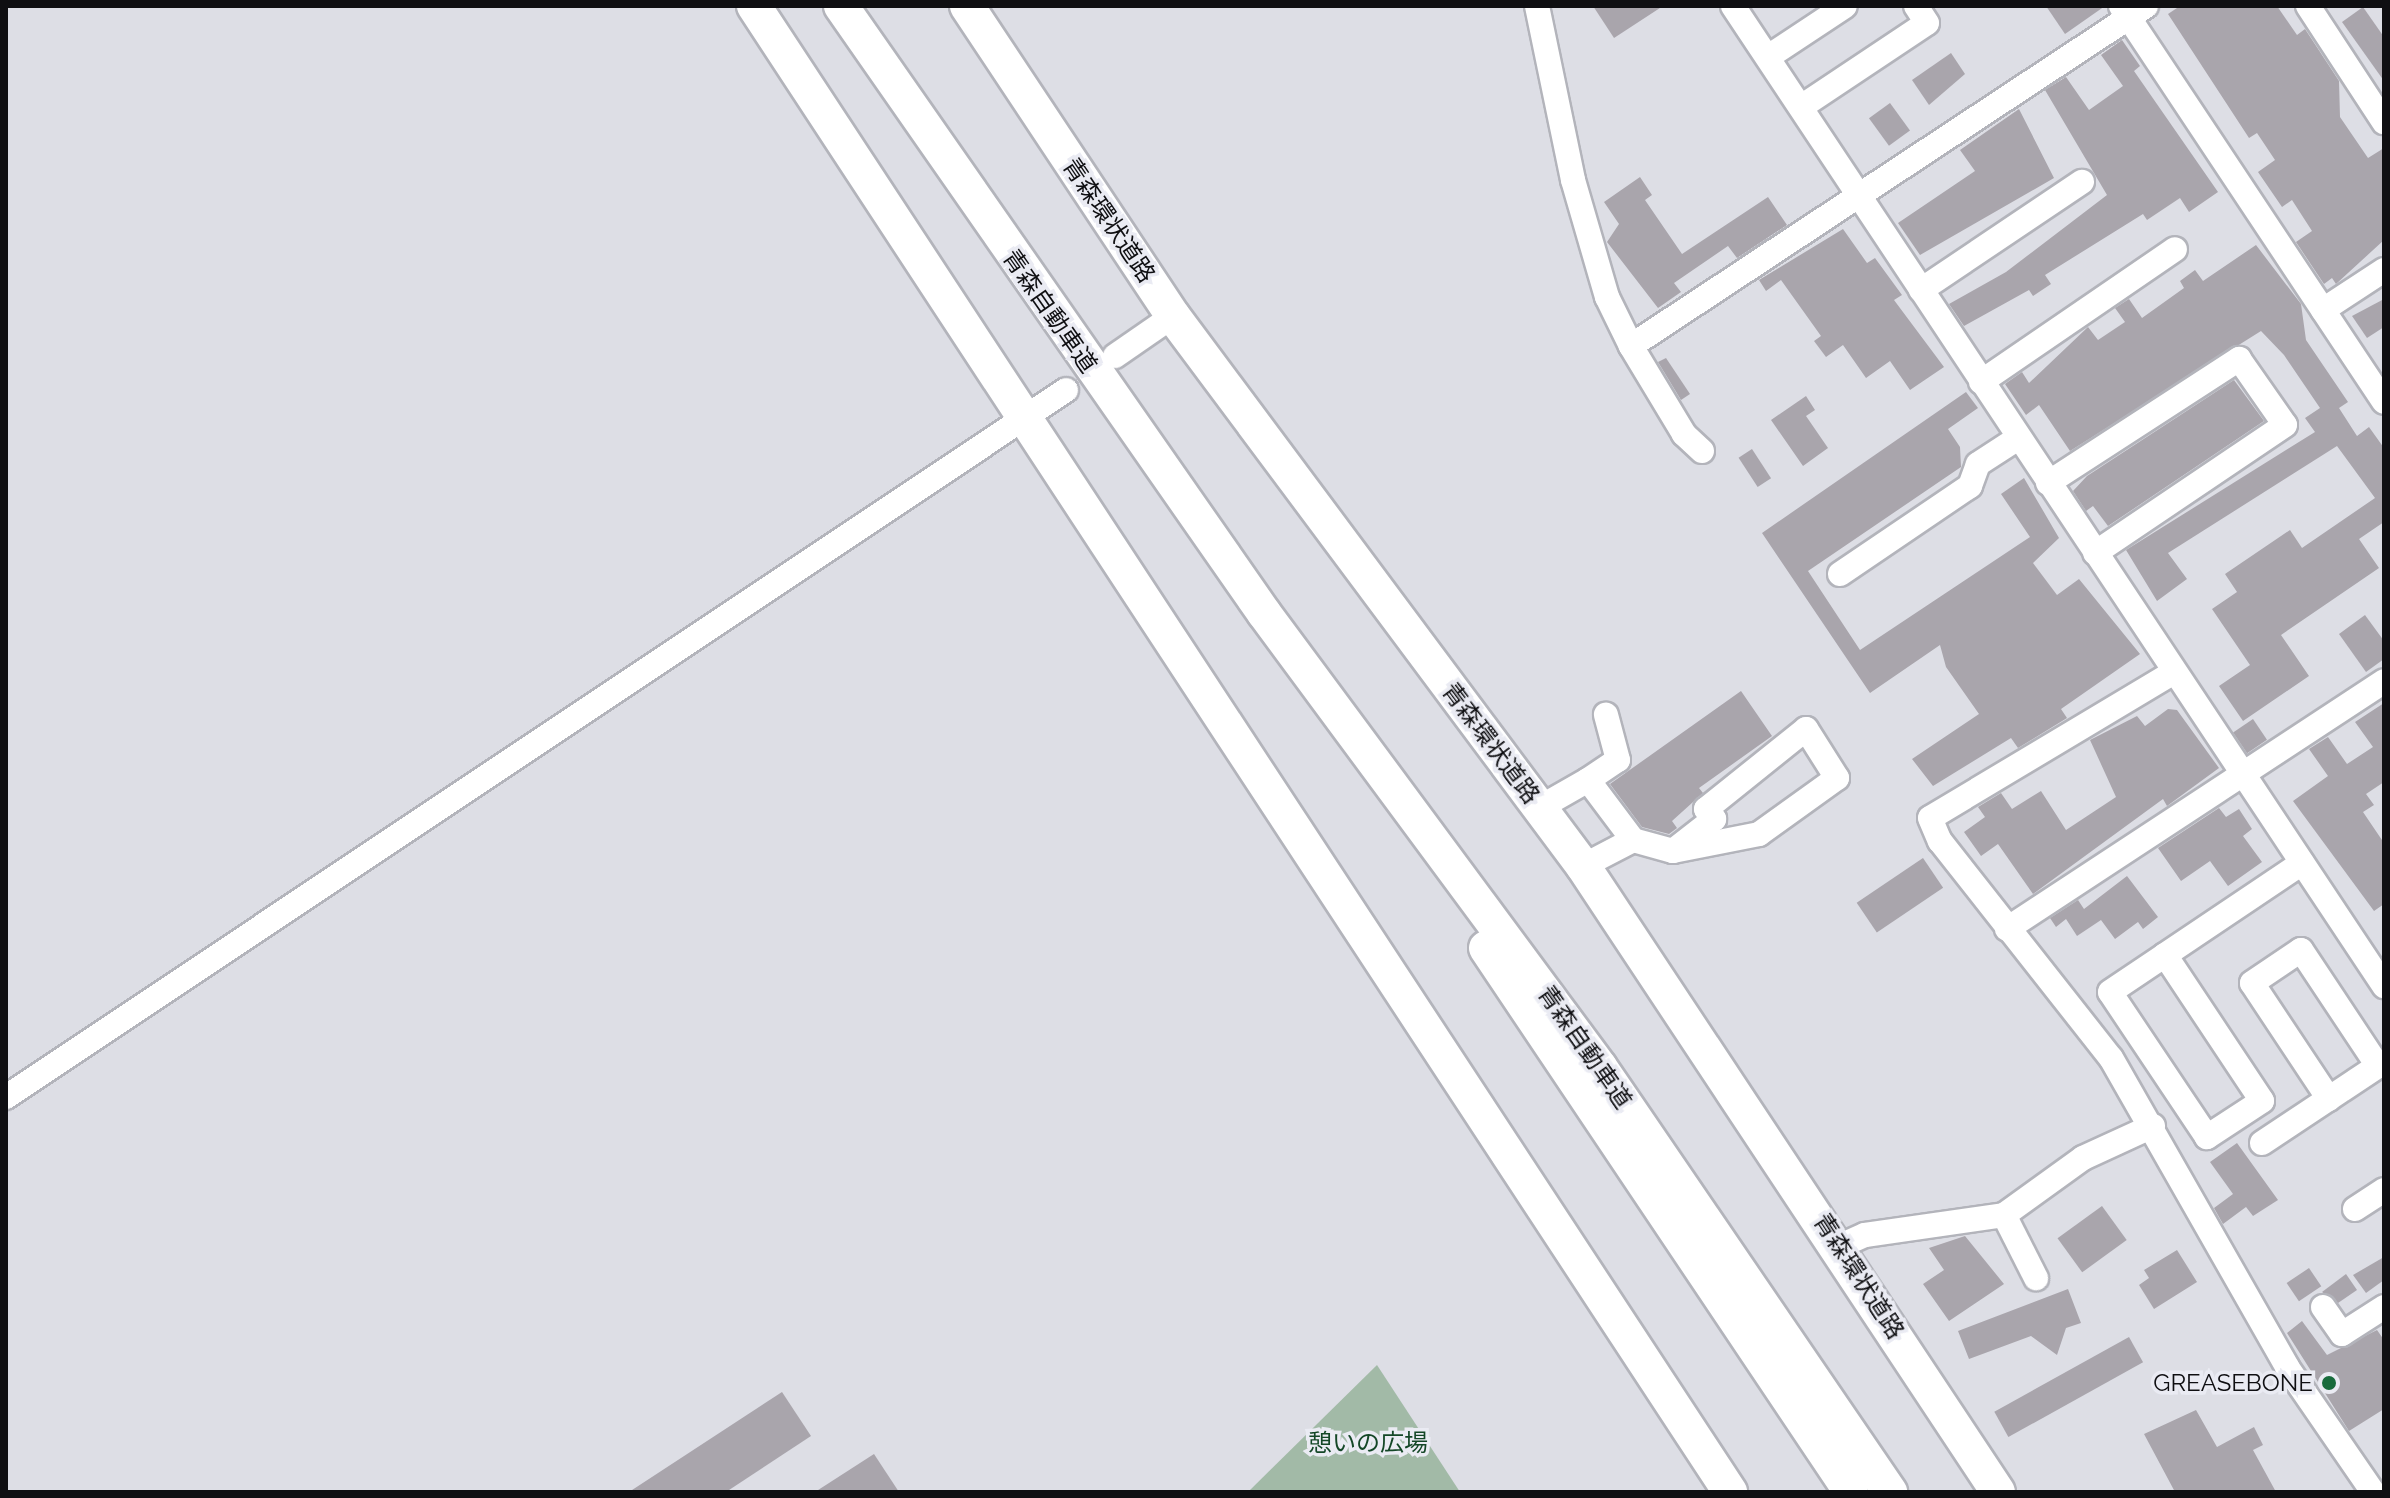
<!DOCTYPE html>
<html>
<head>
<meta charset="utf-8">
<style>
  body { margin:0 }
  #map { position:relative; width:2390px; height:1498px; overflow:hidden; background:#dddee5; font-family:Raleway,"Noto Sans JP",sans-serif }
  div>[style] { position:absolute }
  .green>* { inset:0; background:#a2baa7 }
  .building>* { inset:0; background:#a9a5ac; transform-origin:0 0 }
  .roads { filter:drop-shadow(2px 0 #b3b4bb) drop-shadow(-2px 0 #b3b4bb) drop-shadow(0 2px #b3b4bb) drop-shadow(0 -2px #b3b4bb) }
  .minor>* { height:24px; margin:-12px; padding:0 12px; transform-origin:12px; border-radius:12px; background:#fff }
  .highway>* { height:34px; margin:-17px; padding:0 17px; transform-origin:17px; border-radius:17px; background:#fff }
  .dots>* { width:22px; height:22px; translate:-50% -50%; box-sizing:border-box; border:4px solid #eaebf3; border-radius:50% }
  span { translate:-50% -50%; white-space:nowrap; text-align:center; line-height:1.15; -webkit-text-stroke:7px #eaebf3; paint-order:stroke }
  .street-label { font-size:24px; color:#0f0f12 }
  .poi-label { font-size:24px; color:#0f0f12 }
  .right { translate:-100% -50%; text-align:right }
  .park-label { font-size:24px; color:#144727 }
  .frame { position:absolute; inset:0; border:8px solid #0f0f12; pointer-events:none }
</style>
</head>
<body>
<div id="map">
  <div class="green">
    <div style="clip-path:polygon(1377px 1365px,1460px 1492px,1248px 1492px)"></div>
  </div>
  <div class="building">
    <div style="clip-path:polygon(1593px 6px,1663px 6px,1614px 38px)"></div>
    <div style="clip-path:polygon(2046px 6px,2105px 6px,2065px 34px)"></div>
    <div style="clip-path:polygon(2180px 6px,2277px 6px,2297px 35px,2305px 29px,2339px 81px,2340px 117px,2368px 158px,2384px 148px,2384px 240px,2336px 284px,2332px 278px,2324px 284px,2296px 242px,2312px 231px,2292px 200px,2282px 207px,2258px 172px,2275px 160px,2257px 133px,2249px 138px,2168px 14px)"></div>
    <div style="clip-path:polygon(2363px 7px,2384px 37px,2384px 81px,2342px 22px)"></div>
    <div style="clip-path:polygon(2122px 40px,2140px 66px,2134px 71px,2218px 192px,2189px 212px,2180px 198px,2147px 220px,2143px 214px,2045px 275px,2051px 284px,2033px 296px,2029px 290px,1964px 326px,1949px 304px,2006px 272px,2107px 195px,2045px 90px,2066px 77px,2089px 110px,2123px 86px,2101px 55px)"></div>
    <div style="clip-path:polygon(1951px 53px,1965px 74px,1929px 105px,1912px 80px)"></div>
    <div style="left:1890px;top:103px;width:34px;height:26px;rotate:54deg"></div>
    <div style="clip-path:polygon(2019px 109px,2054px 178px,1920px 255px,1898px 223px,1975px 171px,1960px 150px)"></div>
    <div style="clip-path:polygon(1640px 177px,1652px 195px,1645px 200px,1682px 254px,1768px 197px,1787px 225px,1737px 258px,1728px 246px,1674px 283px,1681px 292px,1658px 308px,1607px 242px,1619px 224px,1604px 202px)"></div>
    <div style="clip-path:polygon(1843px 229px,1867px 263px,1875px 258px,1902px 295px,1894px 300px,1944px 367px,1910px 390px,1890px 361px,1866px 378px,1843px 345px,1826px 357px,1814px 341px,1821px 336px,1781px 280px,1766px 291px,1759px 280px)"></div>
    <div style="clip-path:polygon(2256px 245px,2301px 304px,2306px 340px,2348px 402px,2339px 408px,2357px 436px,2369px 427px,2384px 448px,2384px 522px,2359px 539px,2379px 568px,2281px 635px,2309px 676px,2243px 721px,2219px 686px,2250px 665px,2212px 609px,2237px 592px,2225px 574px,2290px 530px,2302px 548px,2375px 498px,2337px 446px,2168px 553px,2187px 579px,2157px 601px,2126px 550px,2315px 432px,2305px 418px,2320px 408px,2284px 355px,2261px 331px,2070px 451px,2039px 405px,2026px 415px,2005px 384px,2022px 372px,2029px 383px,2088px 327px,2098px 340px,2125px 322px,2115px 308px,2129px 299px,2142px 318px,2184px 288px,2180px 281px,2195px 270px,2203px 281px)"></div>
    <div style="clip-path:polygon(2384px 299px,2384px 327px,2367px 338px,2352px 316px)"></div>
    <div style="clip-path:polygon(1666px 358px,1690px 394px,1681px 400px,1658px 362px)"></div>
    <div style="clip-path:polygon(2234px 380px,2264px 421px,2108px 526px,2093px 506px,2086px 511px,2073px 491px,2087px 476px)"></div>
    <div style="clip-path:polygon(1966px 392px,1978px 408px,1948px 429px,1960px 447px,1961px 467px,1808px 571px,1860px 650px,2030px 537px,2001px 494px,2024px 478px,2059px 538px,2033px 563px,2057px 595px,2079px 579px,2140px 654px,2061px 709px,2067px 718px,2018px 748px,2011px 738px,1933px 786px,1912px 759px,1979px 714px,1946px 667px,1940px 645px,1870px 693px,1762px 533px)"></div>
    <div style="clip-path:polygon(1806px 396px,1815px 410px,1806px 416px,1828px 448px,1803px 466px,1771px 420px)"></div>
    <div style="left:1752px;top:449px;width:35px;height:16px;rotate:57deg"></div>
    <div style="clip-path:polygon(2365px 615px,2384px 641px,2384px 659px,2366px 672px,2339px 634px)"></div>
    <div style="clip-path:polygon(1741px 691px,1772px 736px,1699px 788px,1703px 793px,1672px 821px,1677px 828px,1669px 834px,1642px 827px,1610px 784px)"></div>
    <div style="clip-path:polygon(2384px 703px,2384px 782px,2366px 794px,2374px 805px,2363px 812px,2384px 843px,2384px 904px,2374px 911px,2293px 801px,2328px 776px,2309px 749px,2328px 737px,2347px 764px,2373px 747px,2355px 722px)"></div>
    <div style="clip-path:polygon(2168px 709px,2177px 710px,2219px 768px,2167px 806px,2163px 799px,2033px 894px,1998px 844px,1981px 856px,1964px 832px,1985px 817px,1978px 807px,2001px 793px,2012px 809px,2041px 791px,2066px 830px,2116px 797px,2090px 740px,2137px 716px,2145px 726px)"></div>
    <div style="left:2253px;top:719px;width:25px;height:24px;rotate:56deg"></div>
    <div style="clip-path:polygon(2219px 808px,2226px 817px,2239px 809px,2252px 829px,2243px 836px,2262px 862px,2228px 886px,2210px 861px,2181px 881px,2158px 848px)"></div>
    <div style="left:1923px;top:858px;width:36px;height:80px;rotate:56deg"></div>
    <div style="clip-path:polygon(2127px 876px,2158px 917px,2143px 929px,2138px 922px,2115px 939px,2101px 920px,2077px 936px,2066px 919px,2056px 927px,2050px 918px,2078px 900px,2084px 909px)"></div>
    <div style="clip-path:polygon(2237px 1143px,2278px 1200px,2253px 1216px,2246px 1207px,2223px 1224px,2214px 1208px,2233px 1194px,2210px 1162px)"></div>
    <div style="left:2102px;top:1206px;width:42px;height:55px;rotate:54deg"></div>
    <div style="clip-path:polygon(1965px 1236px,2004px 1284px,1949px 1321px,1923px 1284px,1944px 1270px,1929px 1248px)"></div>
    <div style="clip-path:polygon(2177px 1250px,2197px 1282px,2154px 1309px,2139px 1285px,2149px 1278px,2144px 1270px)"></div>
    <div style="clip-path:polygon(2384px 1257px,2384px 1280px,2366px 1293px,2353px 1275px)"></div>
    <div style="left:2309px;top:1268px;width:22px;height:27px;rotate:56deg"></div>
    <div style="clip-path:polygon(2346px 1274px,2357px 1290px,2338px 1303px,2322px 1292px)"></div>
    <div style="clip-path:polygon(2068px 1289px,2081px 1323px,2066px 1328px,2057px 1355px,2031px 1336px,1969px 1359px,1958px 1331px)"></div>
    <div style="clip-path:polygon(2302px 1321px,2327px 1355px,2377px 1330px,2384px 1340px,2384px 1409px,2349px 1431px,2287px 1333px)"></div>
    <div style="left:2129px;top:1337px;width:29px;height:154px;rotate:61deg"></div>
    <div style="clip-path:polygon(782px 1392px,811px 1436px,726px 1492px,629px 1492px)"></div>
    <div style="clip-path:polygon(2196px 1410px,2217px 1447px,2254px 1427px,2263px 1445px,2253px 1450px,2276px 1492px,2175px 1492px,2144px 1434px)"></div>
    <div style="clip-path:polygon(874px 1454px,899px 1492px,815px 1492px)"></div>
  </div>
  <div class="roads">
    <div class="minor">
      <div style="left:1537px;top:6px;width:178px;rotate:78.3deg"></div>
      <div style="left:1573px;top:180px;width:122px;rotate:73.8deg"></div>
      <div style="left:1607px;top:297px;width:55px;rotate:63.9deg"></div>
      <div style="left:1733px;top:6px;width:1177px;rotate:56.4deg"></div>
      <div style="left:2121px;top:6px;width:475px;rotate:56.4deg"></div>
      <div style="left:2308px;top:6px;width:139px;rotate:56.8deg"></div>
      <div style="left:1768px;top:57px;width:92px;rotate:-33.5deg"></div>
      <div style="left:1801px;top:107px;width:151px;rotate:-33.7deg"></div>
      <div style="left:1927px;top:23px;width:20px;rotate:-123deg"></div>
      <div style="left:1921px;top:290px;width:194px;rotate:-33.9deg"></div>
      <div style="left:2323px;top:310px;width:73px;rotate:-33.3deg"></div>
      <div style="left:1115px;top:356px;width:70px;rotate:-34.6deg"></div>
      <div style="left:1981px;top:382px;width:235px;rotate:-34.4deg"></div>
      <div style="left:1702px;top:451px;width:25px;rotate:-137deg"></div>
      <div style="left:1684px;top:434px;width:103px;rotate:-121.1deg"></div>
      <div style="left:1631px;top:346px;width:617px;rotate:-33.43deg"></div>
      <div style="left:2048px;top:483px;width:228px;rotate:-33deg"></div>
      <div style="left:2239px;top:359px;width:80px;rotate:55.1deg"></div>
      <div style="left:2285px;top:425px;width:229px;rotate:146deg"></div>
      <div style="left:1840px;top:574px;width:157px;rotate:-34.1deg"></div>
      <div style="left:1970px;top:486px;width:23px;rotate:-70deg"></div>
      <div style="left:1978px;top:464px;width:48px;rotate:-33deg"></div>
      <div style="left:2174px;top:672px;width:284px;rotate:149.1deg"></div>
      <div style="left:1930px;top:818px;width:25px;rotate:67deg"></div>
      <div style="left:1940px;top:841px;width:276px;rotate:51.8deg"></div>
      <div style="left:2111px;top:1058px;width:356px;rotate:60.3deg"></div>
      <div style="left:2287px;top:1367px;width:152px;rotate:55.5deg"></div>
      <div style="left:1588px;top:780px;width:36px;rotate:-34deg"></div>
      <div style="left:1618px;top:760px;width:47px;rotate:-104.9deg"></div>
      <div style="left:1539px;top:808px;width:56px;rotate:-29.7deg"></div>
      <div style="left:1588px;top:780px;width:75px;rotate:53.1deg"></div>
      <div style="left:1633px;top:840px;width:56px;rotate:152.5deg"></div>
      <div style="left:1633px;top:840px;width:41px;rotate:15.4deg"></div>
      <div style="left:1673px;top:851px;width:88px;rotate:-11.2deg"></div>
      <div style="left:1759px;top:834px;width:96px;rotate:-35.7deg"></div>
      <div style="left:1837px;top:778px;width:58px;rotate:-122.3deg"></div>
      <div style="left:1806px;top:729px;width:128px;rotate:141.3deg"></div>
      <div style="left:1706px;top:809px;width:13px;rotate:51deg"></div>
      <div style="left:1714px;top:819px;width:52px;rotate:142deg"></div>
      <div style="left:2007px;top:929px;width:451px;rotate:-33.3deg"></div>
      <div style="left:2165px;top:955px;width:175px;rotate:56.4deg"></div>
      <div style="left:2262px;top:1101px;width:66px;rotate:146.8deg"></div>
      <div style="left:2207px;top:1137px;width:174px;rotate:-123.8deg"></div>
      <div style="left:2110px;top:992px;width:66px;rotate:-33.9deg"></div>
      <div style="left:2165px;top:955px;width:165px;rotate:-33.9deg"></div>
      <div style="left:6px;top:1097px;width:1274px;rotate:-33.7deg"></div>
      <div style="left:2329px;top:1099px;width:139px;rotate:-123.6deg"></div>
      <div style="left:2252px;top:983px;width:59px;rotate:-34deg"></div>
      <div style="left:2301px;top:950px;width:139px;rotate:56.4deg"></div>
      <div style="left:2262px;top:1143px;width:146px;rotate:-33.6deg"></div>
      <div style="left:2355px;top:1209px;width:35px;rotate:-33deg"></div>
      <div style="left:2004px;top:1215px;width:71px;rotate:63.1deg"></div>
      <div style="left:1840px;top:1246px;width:27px;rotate:-24deg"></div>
      <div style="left:1865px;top:1235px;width:140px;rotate:-8.2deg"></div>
      <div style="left:2004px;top:1215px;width:97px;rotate:-35.8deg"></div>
      <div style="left:2083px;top:1158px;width:77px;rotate:-24.6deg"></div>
      <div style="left:2323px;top:1307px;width:33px;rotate:55deg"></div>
      <div style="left:2342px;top:1334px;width:50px;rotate:-32.7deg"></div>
    </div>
    <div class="highway">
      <div style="left:754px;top:6px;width:1778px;rotate:56.7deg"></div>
      <div style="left:841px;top:6px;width:740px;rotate:55.13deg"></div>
      <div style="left:1264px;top:613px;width:565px;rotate:53.5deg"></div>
      <div style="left:1600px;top:1067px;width:515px;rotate:55.69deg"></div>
      <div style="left:967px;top:6px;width:372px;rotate:56.4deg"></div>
      <div style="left:1173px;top:316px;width:686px;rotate:53.3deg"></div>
      <div style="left:1583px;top:866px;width:751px;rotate:56.46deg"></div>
      <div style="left:1486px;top:948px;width:655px;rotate:56.14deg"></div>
    </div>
  </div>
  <div class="dots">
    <div style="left:2329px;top:1383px;background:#186b3c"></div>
  </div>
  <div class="street-label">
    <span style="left:1109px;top:220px;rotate:56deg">青森環状道路</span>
    <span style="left:1050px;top:311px;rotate:55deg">青森自動車道</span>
    <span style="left:1491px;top:743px;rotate:53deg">青森環状道路</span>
    <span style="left:1585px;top:1047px;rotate:55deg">青森自動車道</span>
    <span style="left:1859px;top:1276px;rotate:57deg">青森環状道路</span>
  </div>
  <div class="poi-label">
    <span class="right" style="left:2313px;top:1383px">GREASEBONE</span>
  </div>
  <div class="park-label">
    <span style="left:1368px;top:1443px">憩いの広場</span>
  </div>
  <div class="frame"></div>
</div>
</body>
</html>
